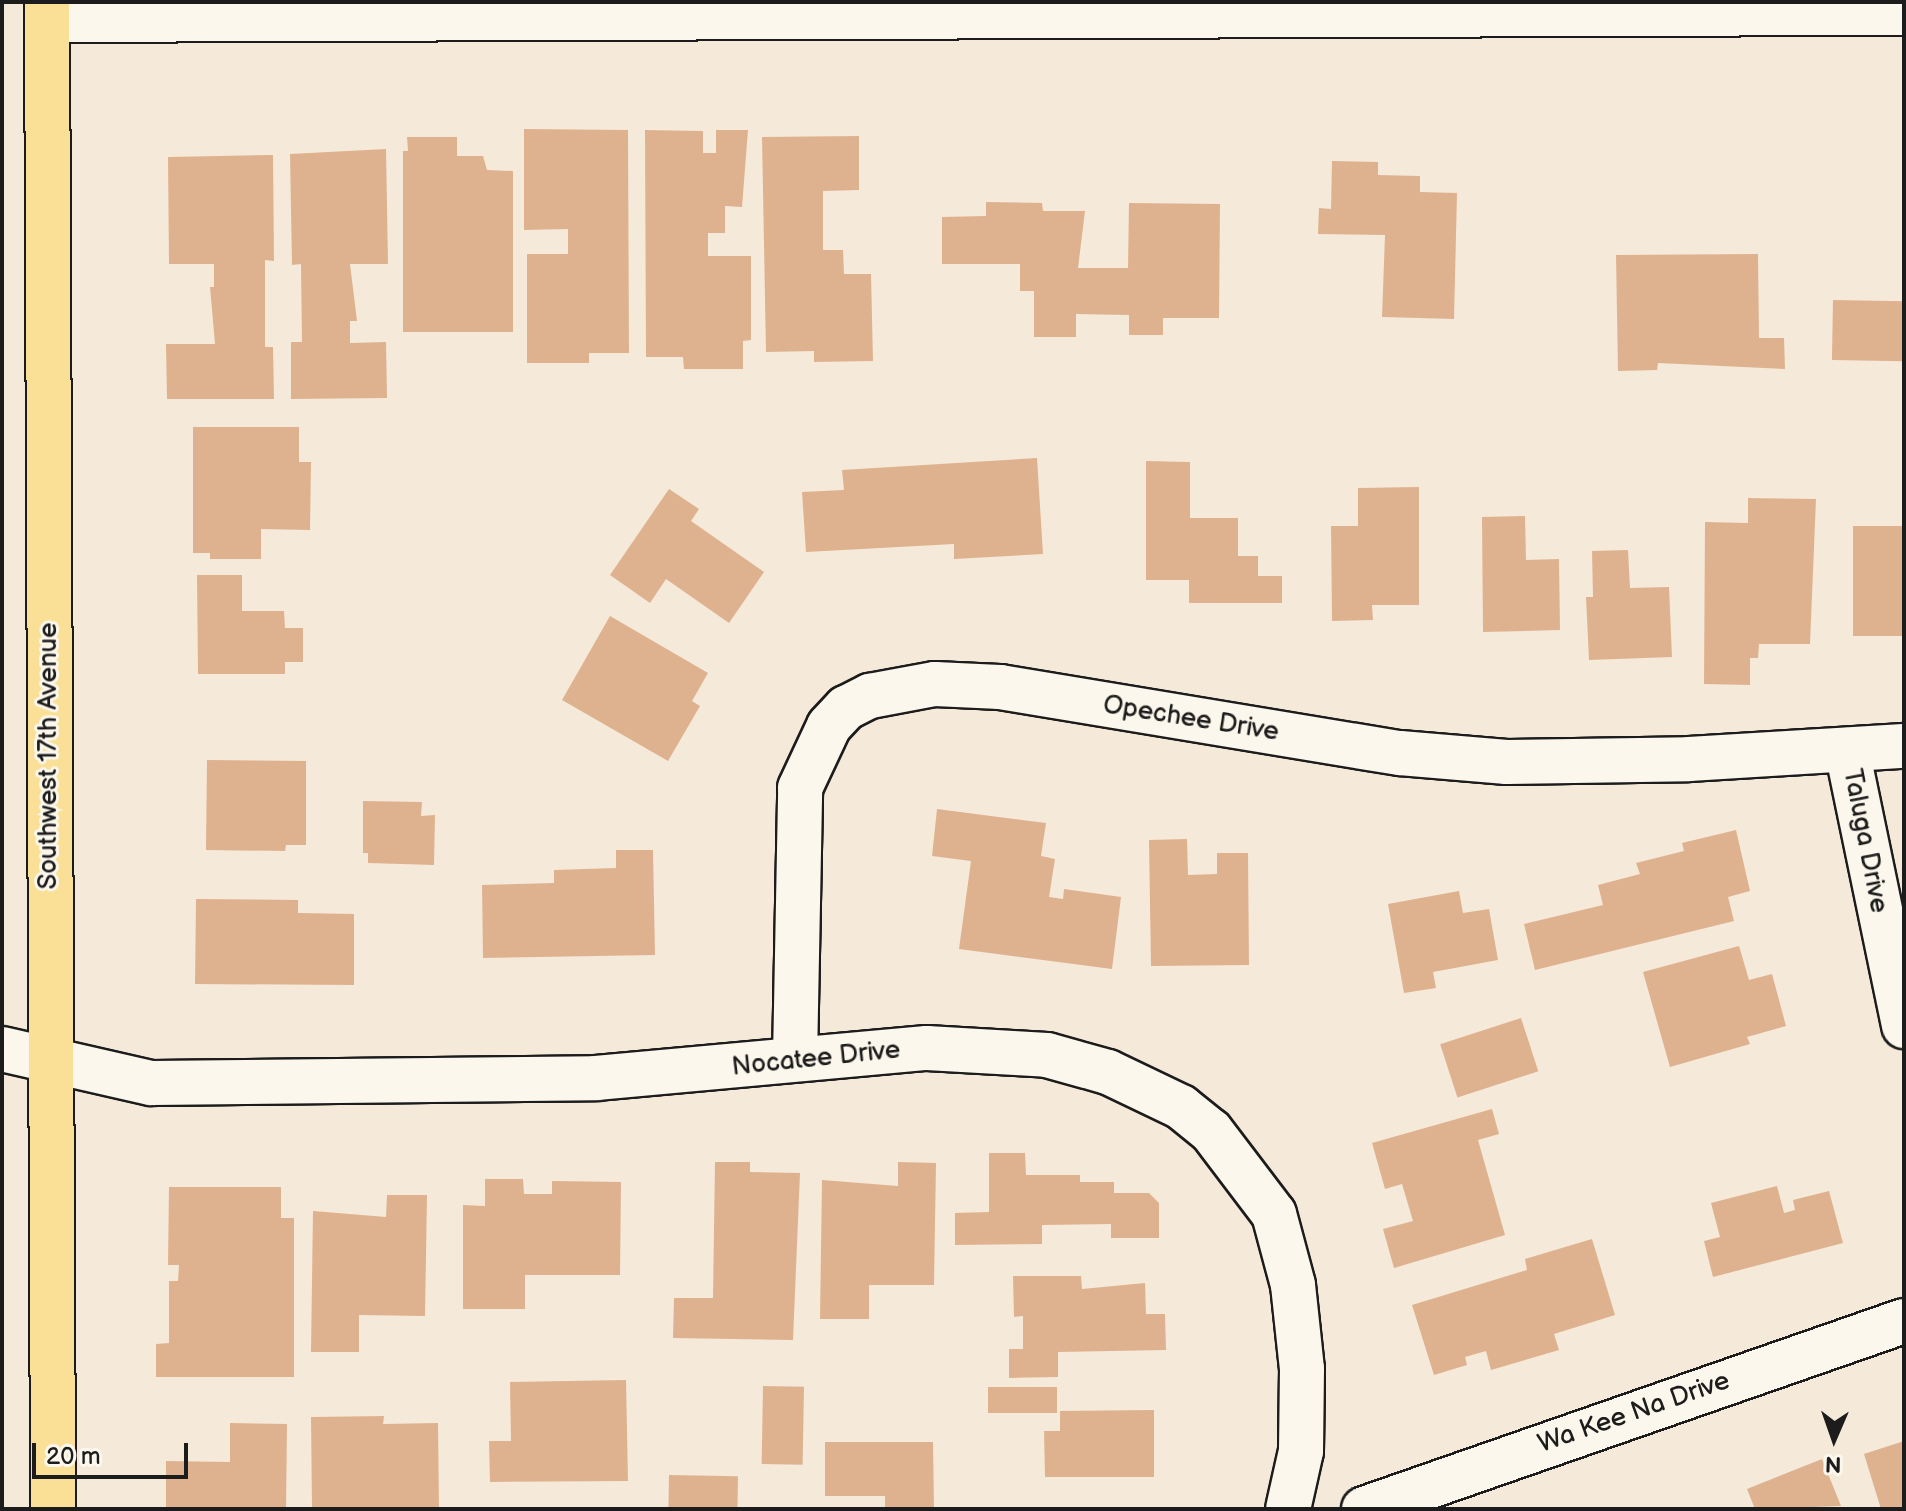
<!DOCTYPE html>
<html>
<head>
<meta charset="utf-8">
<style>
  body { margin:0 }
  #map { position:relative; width:1906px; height:1511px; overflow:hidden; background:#f5e9d9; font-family:"Balsamiq Sans",sans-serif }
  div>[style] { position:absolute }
  .building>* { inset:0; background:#dfb28f; transform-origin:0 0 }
  .roads { filter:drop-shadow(2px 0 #1c1c1c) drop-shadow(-2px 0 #1c1c1c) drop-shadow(0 2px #1c1c1c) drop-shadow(0 -2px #1c1c1c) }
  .minor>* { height:44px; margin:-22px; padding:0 22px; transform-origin:22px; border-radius:22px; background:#fbf7ec }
  .major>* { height:44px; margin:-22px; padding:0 22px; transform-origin:22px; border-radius:22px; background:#fadf96 }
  span { translate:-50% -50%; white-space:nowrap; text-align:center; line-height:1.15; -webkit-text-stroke:6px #fbf7ec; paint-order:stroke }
  .street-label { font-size:26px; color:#1c1c1c }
  .frame { position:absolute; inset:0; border:4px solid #1c1c1c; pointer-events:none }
  .north { position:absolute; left:1794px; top:1399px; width:80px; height:80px; -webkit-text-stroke:6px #fbf7ec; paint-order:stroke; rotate:182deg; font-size:22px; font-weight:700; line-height:32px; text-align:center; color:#1c1c1c }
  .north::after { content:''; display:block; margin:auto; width:28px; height:36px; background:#1c1c1c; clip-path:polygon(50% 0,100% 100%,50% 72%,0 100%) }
  .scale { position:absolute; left:32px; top:1443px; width:156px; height:36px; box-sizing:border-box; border:4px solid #1c1c1c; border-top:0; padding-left:10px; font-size:24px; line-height:28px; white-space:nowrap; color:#1c1c1c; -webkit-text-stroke:6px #fbf7ec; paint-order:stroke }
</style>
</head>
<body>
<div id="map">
  <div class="building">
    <div style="clip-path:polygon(524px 129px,628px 130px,629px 353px,589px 353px,589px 363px,527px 363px,527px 254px,568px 254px,568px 229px,524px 230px)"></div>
    <div style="clip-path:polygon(645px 130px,703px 131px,703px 153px,716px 153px,716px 130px,748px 130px,742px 207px,725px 206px,725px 233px,708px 233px,708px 256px,751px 256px,751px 340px,743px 341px,743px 369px,684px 369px,683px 357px,646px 357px)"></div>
    <div style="clip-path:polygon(859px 136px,859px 190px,823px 191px,823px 250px,843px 250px,844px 274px,871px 274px,873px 361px,814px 362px,814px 351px,766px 352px,762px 137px)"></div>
    <div style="clip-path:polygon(407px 137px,457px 137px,457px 156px,483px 156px,487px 170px,513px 171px,513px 332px,403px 332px,403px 151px,408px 151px)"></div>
    <div style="clip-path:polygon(386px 149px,388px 264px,350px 264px,357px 321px,350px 321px,350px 343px,386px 342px,387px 398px,291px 399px,291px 342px,302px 342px,301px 264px,292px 265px,290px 154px)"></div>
    <div style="clip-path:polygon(273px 155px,274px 261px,265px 260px,265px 347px,273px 347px,274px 399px,167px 399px,166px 344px,215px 344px,210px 287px,214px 287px,214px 264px,169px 264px,168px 157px)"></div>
    <div style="clip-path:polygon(1332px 161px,1378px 162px,1378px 175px,1420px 176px,1420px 192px,1457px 193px,1454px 319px,1382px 317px,1385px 235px,1318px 234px,1319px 208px,1331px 209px)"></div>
    <div style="clip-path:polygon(986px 202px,1042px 203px,1043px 211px,1085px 211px,1078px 268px,1128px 268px,1129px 203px,1220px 204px,1219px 318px,1163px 318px,1163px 335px,1129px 335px,1129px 315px,1076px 314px,1076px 337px,1034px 337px,1034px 291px,1020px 291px,1020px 264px,942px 264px,942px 217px,986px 216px)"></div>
    <div style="clip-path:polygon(1758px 254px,1759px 338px,1784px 338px,1785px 369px,1658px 363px,1657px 370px,1618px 371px,1616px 255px)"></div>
    <div style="left:1833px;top:300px;width:71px;height:60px;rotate:1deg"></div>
    <div style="clip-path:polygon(193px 427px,299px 427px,299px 462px,311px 462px,310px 530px,261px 529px,261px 559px,210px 559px,210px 553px,193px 553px)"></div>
    <div style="clip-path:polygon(1037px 458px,1043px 554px,954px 559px,954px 544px,806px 552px,802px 492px,844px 490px,842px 470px)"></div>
    <div style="clip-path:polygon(1146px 461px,1190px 462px,1190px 518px,1238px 518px,1238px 556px,1258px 556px,1258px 576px,1282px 576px,1282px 603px,1189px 603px,1189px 580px,1146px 580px)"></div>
    <div style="clip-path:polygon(1419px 487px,1419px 605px,1372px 605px,1373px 620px,1332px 621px,1331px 526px,1358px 526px,1358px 488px)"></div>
    <div style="clip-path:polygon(669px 489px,699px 509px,691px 521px,764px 572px,729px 623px,666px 579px,650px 603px,610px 575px)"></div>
    <div style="clip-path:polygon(1748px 498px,1816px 499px,1810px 644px,1759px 644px,1758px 658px,1750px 658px,1750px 685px,1704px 684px,1705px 522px,1748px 523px)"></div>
    <div style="clip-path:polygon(1525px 516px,1526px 560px,1559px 559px,1560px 630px,1483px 632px,1482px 517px)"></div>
    <div style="left:1853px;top:526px;width:51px;height:110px"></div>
    <div style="clip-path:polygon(1628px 550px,1630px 588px,1669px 587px,1672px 657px,1589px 660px,1586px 597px,1593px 597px,1592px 551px)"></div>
    <div style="clip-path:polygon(197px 575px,242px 575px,242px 611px,284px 611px,285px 628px,303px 628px,303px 662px,285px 662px,285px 674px,198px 674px)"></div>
    <div style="clip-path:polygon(610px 616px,708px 673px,692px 701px,700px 706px,668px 761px,562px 700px)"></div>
    <div style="clip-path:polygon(207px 760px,306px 761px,306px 845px,286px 845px,285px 851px,206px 850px)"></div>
    <div style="clip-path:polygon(363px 801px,422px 802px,421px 816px,435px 815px,434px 865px,368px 863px,368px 853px,363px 853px)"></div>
    <div style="clip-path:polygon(937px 809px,1046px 823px,1041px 856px,1055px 859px,1049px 897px,1063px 899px,1064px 889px,1121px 897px,1112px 969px,959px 949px,971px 861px,932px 856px)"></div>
    <div style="clip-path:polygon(1736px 830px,1750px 891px,1728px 897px,1734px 921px,1535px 970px,1524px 924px,1603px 905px,1598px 885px,1640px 874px,1636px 863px,1684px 851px,1682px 843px)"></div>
    <div style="clip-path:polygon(1187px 839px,1188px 875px,1217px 874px,1217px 853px,1248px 853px,1249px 965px,1151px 966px,1149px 840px)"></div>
    <div style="clip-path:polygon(616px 850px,653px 850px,655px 955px,483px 958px,482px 885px,554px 883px,554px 870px,616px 868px)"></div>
    <div style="clip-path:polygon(1459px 891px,1463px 913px,1489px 909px,1498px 960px,1433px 972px,1436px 988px,1404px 993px,1388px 904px)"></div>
    <div style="clip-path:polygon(196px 899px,298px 900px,298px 913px,354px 914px,354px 985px,195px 984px)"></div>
    <div style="clip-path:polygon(1739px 946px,1749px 980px,1772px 974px,1786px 1026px,1747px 1037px,1750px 1044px,1670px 1067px,1643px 972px)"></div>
    <div style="left:1521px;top:1018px;width:56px;height:85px;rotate:72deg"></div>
    <div style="clip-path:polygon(1492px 1109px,1499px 1134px,1478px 1140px,1505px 1235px,1394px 1268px,1383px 1229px,1413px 1221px,1402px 1184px,1385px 1189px,1372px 1143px)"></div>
    <div style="clip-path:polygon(989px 1153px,1025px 1153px,1026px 1175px,1080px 1175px,1080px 1182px,1114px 1182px,1114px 1193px,1149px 1193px,1159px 1203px,1159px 1238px,1111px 1238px,1111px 1224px,1042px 1225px,1042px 1244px,955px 1245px,955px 1213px,989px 1212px)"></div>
    <div style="clip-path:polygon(715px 1162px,750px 1162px,750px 1172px,800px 1173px,793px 1340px,673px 1338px,674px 1298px,713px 1298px)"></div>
    <div style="clip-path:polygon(898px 1162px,936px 1163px,934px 1285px,869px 1285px,869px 1319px,820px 1319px,822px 1180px,898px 1186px)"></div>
    <div style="clip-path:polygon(485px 1179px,523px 1179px,524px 1194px,552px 1194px,552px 1181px,621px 1182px,620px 1275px,525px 1275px,525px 1309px,463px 1309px,463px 1205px,485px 1206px)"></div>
    <div style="clip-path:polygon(1777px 1186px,1784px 1213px,1795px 1210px,1793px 1200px,1829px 1191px,1843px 1243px,1713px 1277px,1704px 1241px,1720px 1237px,1711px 1203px)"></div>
    <div style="clip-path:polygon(169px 1187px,281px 1187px,281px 1218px,294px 1218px,294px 1377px,156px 1377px,156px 1344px,169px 1343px,169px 1281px,178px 1281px,179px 1265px,168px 1265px)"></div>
    <div style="clip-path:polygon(387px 1195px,427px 1195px,425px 1316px,359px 1315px,359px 1352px,311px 1352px,313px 1211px,386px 1217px)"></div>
    <div style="clip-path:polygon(1592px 1239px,1615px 1315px,1554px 1334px,1559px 1350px,1491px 1370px,1486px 1351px,1465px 1357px,1467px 1365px,1434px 1375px,1412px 1305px,1527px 1270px,1525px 1259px)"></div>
    <div style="clip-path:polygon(1013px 1276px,1081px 1276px,1082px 1289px,1145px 1283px,1146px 1314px,1165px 1314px,1166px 1350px,1058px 1352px,1058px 1377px,1009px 1378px,1009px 1349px,1023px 1349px,1023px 1316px,1014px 1317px)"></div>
    <div style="clip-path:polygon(626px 1380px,628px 1481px,490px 1482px,489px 1441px,511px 1441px,510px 1382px)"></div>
    <div style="left:763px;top:1386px;width:41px;height:78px;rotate:1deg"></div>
    <div style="left:988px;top:1387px;width:69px;height:26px"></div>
    <div style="clip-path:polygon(1154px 1410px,1154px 1477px,1045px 1477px,1044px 1431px,1060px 1431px,1060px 1411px)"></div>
    <div style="clip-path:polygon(384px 1416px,383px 1424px,438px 1423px,439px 1509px,312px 1509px,311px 1417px)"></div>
    <div style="clip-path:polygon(230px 1423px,287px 1424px,286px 1509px,166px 1509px,166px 1461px,230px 1462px)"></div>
    <div style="clip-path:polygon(1904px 1441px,1904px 1509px,1881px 1509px,1864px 1454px)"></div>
    <div style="clip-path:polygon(825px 1442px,933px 1442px,934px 1509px,885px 1509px,885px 1496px,825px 1496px)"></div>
    <div style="clip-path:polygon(1822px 1459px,1841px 1506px,1755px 1509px,1747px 1489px)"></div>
    <div style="left:669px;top:1475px;width:69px;height:34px;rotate:1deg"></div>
  </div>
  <div class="roads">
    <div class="minor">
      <div style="left:48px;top:20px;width:1856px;rotate:-0.22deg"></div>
      <div style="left:1847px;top:750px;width:282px;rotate:78.3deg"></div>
      <div style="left:2px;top:1049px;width:153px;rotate:12.9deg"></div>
      <div style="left:151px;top:1083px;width:445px;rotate:-0.6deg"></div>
      <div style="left:596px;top:1078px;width:332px;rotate:-5.2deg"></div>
      <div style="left:927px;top:1048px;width:120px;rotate:3.3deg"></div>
      <div style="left:1047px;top:1055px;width:63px;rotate:15.6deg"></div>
      <div style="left:1108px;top:1072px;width:81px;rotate:25.6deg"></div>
      <div style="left:1181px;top:1107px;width:38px;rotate:39deg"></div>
      <div style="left:1211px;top:1131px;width:104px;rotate:52.8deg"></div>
      <div style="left:1274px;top:1214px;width:73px;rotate:75deg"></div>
      <div style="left:1293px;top:1285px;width:84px;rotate:83.9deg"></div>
      <div style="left:1302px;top:1369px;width:82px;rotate:90.7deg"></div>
      <div style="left:1301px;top:1451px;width:59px;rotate:102.6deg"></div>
      <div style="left:795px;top:1059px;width:271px;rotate:-88.9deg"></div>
      <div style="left:800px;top:788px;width:68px;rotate:-64.9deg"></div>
      <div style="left:829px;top:726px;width:25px;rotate:-47deg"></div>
      <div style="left:846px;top:708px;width:27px;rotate:-27deg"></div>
      <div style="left:870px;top:696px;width:66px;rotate:-10.5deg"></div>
      <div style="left:935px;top:684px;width:65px;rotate:2.6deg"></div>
      <div style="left:1000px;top:687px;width:405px;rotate:9.4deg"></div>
      <div style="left:1400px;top:753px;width:107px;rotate:4.8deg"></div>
      <div style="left:1507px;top:762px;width:182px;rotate:-0.9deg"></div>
      <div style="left:1689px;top:759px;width:215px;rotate:-3.5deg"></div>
      <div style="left:1364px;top:1509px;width:572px;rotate:-19.2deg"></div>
    </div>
    <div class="major">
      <div style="left:47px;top:2px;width:1507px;rotate:89.77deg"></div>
    </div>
  </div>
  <div class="street-label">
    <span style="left:1191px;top:719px;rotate:9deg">Opechee Drive</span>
    <span style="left:49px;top:756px;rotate:-90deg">Southwest 17th Avenue</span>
    <span style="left:1865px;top:841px;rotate:79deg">Taluga Drive</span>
    <span style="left:816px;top:1059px;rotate:-6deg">Nocatee Drive</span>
    <span style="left:1634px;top:1413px;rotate:-19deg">Wa Kee Na Drive</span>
  </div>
  <div class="frame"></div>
  <div class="north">N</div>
  <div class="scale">20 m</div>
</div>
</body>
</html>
